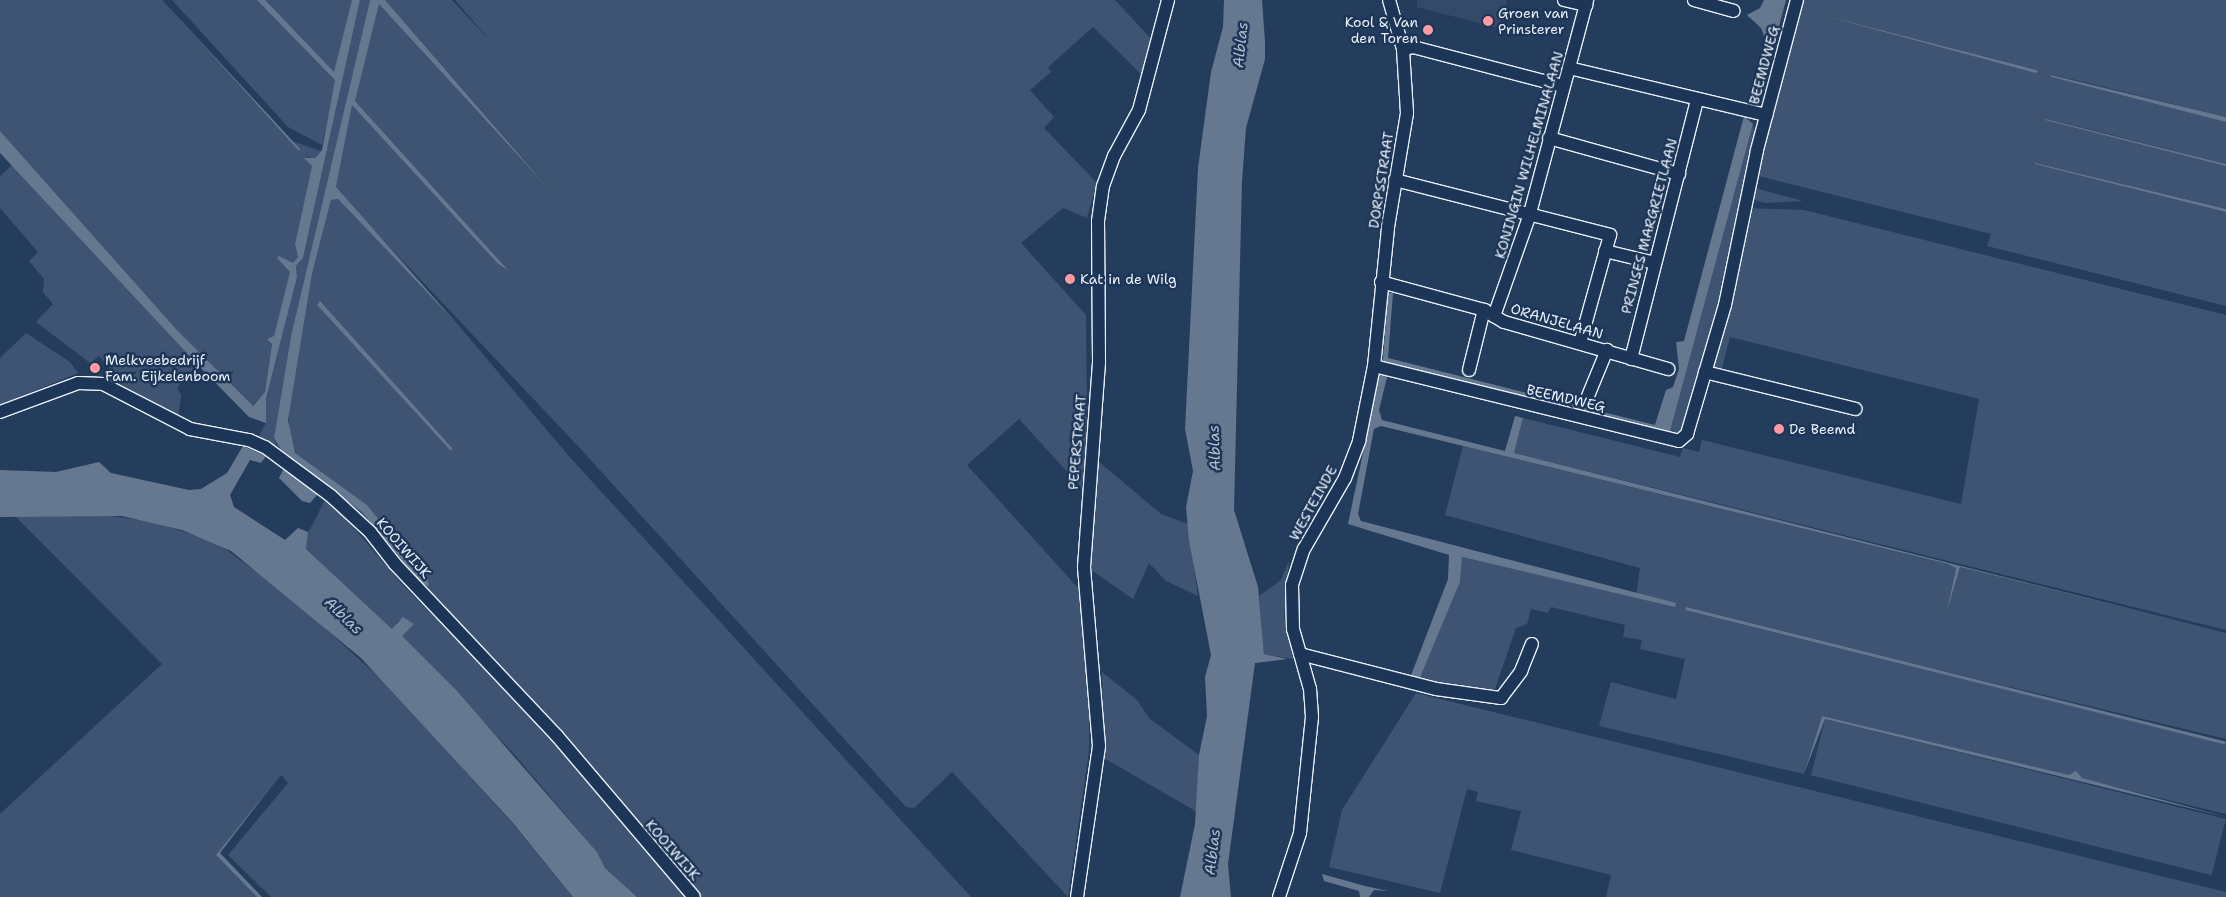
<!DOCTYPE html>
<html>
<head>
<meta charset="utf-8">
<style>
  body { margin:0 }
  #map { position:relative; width:2226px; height:897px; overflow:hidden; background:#253d5d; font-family:"Shantell Sans",sans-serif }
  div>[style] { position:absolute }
  .built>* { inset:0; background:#334a68 }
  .green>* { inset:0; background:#3e5472; transform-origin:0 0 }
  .water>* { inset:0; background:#657890; transform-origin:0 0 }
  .roads { filter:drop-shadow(1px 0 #e8f1f8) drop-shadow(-1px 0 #e8f1f8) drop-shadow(0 1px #e8f1f8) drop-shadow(0 -1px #e8f1f8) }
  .minor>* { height:12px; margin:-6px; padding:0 6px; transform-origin:6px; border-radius:6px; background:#1d3557 }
  .dots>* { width:14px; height:14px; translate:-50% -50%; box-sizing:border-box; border:2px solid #1d3557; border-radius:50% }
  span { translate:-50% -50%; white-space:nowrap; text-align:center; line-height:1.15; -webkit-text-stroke:5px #1d3557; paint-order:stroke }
  .poi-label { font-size:14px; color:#e8f1f8 }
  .left { translate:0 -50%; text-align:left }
  .right { translate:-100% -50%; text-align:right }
  .street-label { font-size:14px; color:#e8f1f8 }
  .water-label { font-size:15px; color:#b4c1ce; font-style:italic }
</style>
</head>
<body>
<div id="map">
  <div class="built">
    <div style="clip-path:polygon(1417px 0,1507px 0,1502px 29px,1417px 7px)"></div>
  </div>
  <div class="green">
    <div style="clip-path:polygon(0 0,162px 0,269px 118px,300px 149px,292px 141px,321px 151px,314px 158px,306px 157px,312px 166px,295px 244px,298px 256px,272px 344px,265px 392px,252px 406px,177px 330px,0 131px)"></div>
    <div style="clip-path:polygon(172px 0,355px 0,322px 145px,288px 127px)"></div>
    <div style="clip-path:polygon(evenodd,360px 0,370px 0,291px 336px,274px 438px,277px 446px,362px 512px,406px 564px,423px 581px,429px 583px,367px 505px,295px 454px,289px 431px,289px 412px,312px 274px,331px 200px,338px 199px,460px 327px,567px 454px,971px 897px,701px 897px,457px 623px,269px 441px,258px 438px,266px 423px,266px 400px,297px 277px,296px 266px,303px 258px,360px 0,319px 302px,451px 448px,451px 450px,317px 305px,319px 302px)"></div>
    <div style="clip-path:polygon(385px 0,452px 0,491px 42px,455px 0,1115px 0,1153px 41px,1145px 78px,1093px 27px,1048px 67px,1051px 72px,1030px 90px,1054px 117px,1044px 128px,1097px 183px,1087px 218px,1063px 208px,1021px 243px,1086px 315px,1087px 430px,1082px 488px,1019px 419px,967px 465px,1079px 589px,1089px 692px,1089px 751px,1068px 897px,952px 772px,914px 808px,906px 807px,577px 445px,347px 202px,336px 187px,352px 104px,498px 264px,507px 269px,355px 101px,379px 3px,549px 188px)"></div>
    <div style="clip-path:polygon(1799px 0,2226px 0,2226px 117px,2051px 74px,2226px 122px,2226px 164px,2045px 118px,2226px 166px,2226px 209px,2035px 163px,2226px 212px,2226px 306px,1987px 246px,1991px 234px,1754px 175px)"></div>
    <div style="clip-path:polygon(1753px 124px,1756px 137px,1746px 172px,1730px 274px,1683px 423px,1679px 434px,1669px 435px)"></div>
    <div style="clip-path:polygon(13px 164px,197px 364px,177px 388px,181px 395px,178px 420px,107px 381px,115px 374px,99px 356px,90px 363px,36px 322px,53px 304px,43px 292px,44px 279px,29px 261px,38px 252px,0 208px,0 176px)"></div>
    <div style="clip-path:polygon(1751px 187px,1803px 201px,1765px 203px,1754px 200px,1750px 194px)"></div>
    <div style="clip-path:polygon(1749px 208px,1804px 210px,2226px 315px,2226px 630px,1514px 453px,1523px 418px,1680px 457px,1683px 448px,1699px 452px,1702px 440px,1961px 504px,1979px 399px,1730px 337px,1721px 372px,1711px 369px)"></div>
    <div style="clip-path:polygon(26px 333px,70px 362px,78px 373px,0 405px,0 358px)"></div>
    <div style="clip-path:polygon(1463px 446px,1948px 564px,1956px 567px,1946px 615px,1960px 567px,2226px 633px,2226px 739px,1686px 609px,2226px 742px,2226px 814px,1822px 716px,1804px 774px,1599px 726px,1611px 682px,1676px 699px,1685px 659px,1640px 649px,1642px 640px,1623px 637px,1625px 625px,1551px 607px,1548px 613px,1531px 609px,1527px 624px,1516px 628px,1495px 689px,1487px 692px,1419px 680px,1460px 582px,1462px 557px,1636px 597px,1640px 568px,1445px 515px)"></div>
    <div style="clip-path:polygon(1098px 461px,1161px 514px,1188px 524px,1198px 596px,1166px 581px,1149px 563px,1133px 599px,1091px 570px)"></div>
    <div style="clip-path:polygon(325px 500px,340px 512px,402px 584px,533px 718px,685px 897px,637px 897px,605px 868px,597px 852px,514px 754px,401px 636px,414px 624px,398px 621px,393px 630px,306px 549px,304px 541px)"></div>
    <div style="clip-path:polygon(89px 513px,155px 522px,217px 543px,287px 594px,381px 679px,512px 823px,573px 897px,271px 897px,228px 855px,288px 783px,281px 775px,216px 855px,257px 897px,0 897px,0 814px,162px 664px,15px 516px)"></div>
    <div style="clip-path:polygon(1289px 561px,1284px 617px,1293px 659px,1264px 654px,1259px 596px,1281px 580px)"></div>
    <div style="clip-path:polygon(1102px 672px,1137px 700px,1150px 719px,1199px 755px,1197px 812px,1104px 758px)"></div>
    <div style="clip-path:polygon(1416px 693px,2226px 892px,2226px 897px,1606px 897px,1611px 875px,1511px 850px,1521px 811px,1476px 801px,1478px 792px,1467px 789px,1440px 893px,1329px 867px,1342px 810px)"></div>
    <div style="left:1825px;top:719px;width:413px;height:58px;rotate:14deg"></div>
  </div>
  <div class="water">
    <div style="clip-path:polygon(162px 0,300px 149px,299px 151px)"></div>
    <div style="clip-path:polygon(257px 0,265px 0,334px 72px,352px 0,360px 0,303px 258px,296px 266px,297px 277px,266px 399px,266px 423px,249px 417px,197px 364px,0 153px,0 131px,177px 330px,253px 406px,265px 392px,272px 344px,267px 339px,274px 336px,290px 272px,277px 258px,279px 256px,293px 263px,298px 257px,295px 244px,312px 166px,304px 158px,315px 158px,322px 150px,335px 80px)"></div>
    <div style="clip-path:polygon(370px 0,385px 0,550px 190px,379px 4px,355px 101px,508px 270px,498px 264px,352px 105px,336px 187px,460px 327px,338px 199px,331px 200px,312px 274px,288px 420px,295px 453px,367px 505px,428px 580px,429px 586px,422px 584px,362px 512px,283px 453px,274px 438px,291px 336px)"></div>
    <div style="clip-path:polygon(1224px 0,1262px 0,1265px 42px,1265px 59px,1246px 128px,1242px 181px,1234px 510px,1258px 587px,1264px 654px,1287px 659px,1255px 663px,1228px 864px,1231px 897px,1180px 897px,1195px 824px,1199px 755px,1207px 716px,1205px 677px,1211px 655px,1189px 541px,1186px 507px,1193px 471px,1185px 429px,1198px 168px,1211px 72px,1223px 27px)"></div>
    <div style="clip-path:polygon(1764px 0,1786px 0,1758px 106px,1746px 107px,1766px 41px,1761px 28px,1747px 15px,1760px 8px)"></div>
    <div style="clip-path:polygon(1822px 15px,2036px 70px,2038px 71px,2036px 73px)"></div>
    <div style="clip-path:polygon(2050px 75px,2226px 117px,2226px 122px,2052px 77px)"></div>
    <div style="clip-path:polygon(1744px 116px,1753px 124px,1669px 435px,1390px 365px,1379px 410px,1382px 420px,1505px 451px,1515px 416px,1523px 418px,1514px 453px,2226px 633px,1960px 567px,1946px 615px,1956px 568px,1948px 564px,1381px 426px,1374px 429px,1358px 514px,1361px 521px,1676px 603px,1675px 607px,1462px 557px,1460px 582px,1419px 680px,1410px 678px,1448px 579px,1449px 555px,1348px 524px,1383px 358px,1388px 293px,1393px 293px,1388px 358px,1655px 425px,1666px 390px,1673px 387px,1679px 369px,1676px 342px,1684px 341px)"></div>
    <div style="clip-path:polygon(2045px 119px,2226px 164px,2226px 166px,2045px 120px)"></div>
    <div style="clip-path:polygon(2035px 163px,2226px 209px,2226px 212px,2035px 164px)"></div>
    <div style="clip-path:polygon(320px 301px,452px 448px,451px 451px,317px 305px)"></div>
    <div style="clip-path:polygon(243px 446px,266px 456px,261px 463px,250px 460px,230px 495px,234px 507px,285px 540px,298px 528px,308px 532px,306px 549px,392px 629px,403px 617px,414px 624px,402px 636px,457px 691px,597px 852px,605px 868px,637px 897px,573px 897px,512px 822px,361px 658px,231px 551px,182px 530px,122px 516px,0 517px,0 470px,56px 472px,99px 462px,111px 473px,189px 490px,201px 489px,227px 473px)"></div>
    <div style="clip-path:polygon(284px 468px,318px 494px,310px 503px,302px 501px,279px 478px)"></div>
    <div style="left:1686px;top:607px;width:556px;height:3px;rotate:14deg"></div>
    <div style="clip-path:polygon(1822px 716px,2069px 775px,2076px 771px,2082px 778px,2226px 817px,1825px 719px,1804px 774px)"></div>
    <div style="clip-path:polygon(274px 783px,220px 853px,262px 897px,257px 897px,216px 855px)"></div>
    <div style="clip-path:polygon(1322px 874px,1365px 886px,1388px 891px,1374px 890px,1369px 897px,1360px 897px,1359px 891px,1324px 881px)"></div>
  </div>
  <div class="roads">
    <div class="minor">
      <div style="left:1564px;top:0;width:23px;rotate:13deg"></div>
      <div style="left:1694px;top:0;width:41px;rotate:15.4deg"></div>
      <div style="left:1403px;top:49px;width:10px;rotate:-11deg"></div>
      <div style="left:1413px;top:47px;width:155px;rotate:14.6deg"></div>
      <div style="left:1569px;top:68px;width:203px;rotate:13.4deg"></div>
      <div style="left:1549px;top:138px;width:135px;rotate:15.5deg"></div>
      <div style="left:1395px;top:180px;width:222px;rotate:14.3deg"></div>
      <div style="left:1610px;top:235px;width:112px;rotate:105.5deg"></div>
      <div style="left:1605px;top:251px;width:51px;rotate:13.5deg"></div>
      <div style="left:1381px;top:282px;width:107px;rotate:15.2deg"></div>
      <div style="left:1484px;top:310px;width:23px;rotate:31deg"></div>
      <div style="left:1504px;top:322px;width:171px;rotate:16deg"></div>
      <div style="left:1494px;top:316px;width:105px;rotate:-70.5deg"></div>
      <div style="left:1529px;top:217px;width:225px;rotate:-75deg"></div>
      <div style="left:1631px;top:359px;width:266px;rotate:-75.7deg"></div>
      <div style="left:1374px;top:366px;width:314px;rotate:13.8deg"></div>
      <div style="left:1679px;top:441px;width:11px;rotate:-41deg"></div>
      <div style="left:1687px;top:434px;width:134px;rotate:-73.6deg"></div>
      <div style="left:1725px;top:305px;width:158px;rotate:-78.3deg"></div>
      <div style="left:1757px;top:150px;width:155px;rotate:-75.1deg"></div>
      <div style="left:1469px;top:370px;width:62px;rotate:-76deg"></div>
      <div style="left:1705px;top:372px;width:155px;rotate:13.8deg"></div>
      <div style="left:1588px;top:396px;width:50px;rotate:-67.6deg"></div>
      <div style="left:0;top:412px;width:83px;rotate:-20.4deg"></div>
      <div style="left:78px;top:383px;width:25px;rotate:2deg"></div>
      <div style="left:103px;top:384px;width:98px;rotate:27.3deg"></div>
      <div style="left:190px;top:429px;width:60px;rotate:10.6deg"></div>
      <div style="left:249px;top:440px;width:17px;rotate:24deg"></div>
      <div style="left:265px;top:447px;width:82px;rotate:36.6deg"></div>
      <div style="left:331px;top:496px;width:53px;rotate:42.7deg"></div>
      <div style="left:370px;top:532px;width:41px;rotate:52deg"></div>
      <div style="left:395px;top:564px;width:236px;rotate:46.7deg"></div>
      <div style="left:557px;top:736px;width:211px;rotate:49.6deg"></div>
      <div style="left:1300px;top:654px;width:140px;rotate:14.4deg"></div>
      <div style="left:1436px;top:689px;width:66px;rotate:7.9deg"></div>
      <div style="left:1501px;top:698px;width:34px;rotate:-53deg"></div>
      <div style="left:1521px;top:671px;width:29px;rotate:-68deg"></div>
      <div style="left:1077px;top:897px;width:153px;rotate:-81.7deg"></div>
      <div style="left:1099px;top:746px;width:180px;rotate:-94.8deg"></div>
      <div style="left:1084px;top:567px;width:206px;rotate:-85.8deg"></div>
      <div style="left:1099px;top:362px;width:141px;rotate:-90.4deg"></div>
      <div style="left:1098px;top:221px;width:35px;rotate:-82deg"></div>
      <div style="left:1103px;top:186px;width:32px;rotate:-70deg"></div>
      <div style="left:1114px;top:156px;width:52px;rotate:-61.5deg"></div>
      <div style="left:1139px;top:110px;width:114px;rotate:-75.2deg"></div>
      <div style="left:1279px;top:897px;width:67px;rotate:-71.8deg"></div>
      <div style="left:1300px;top:833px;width:117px;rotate:-84.1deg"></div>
      <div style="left:1312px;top:717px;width:28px;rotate:-94deg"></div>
      <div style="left:1310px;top:689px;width:62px;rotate:-105.8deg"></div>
      <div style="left:1293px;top:629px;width:44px;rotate:-91.3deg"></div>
      <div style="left:1292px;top:585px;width:38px;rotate:-72deg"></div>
      <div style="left:1304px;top:549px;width:82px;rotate:-60deg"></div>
      <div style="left:1345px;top:478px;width:40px;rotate:-69deg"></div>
      <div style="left:1359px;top:441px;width:76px;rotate:-78.7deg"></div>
      <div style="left:1374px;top:366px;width:140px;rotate:-84.2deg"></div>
      <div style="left:1388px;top:227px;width:116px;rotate:-80.5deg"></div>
      <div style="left:1407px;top:113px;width:64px;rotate:-93.6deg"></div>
      <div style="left:1403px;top:49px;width:51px;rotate:-105.9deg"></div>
    </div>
  </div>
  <div class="dots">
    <div style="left:1488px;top:21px;background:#ff9aa2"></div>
    <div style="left:1428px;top:30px;background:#ff9aa2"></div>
    <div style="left:1070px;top:279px;background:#ff9aa2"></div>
    <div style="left:95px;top:368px;background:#ff9aa2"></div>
    <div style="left:1779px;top:429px;background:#ff9aa2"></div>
  </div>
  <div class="poi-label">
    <span class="left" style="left:1498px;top:21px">Groen van<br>Prinsterer</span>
    <span class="right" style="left:1418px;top:30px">Kool &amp; Van<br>den Toren</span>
    <span class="left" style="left:1080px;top:279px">Kat in de Wilg</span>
    <span class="left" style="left:105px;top:368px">Melkveebedrijf<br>Fam. Eijkelenboom</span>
    <span class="left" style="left:1789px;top:429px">De Beemd</span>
  </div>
  <div class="street-label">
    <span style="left:1764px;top:65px;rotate:-75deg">BEEMDWEG</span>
    <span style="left:1529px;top:155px;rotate:-74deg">KONINGIN WILHELMINALAAN</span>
    <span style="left:1381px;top:180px;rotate:-81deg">DORPSSTRAAT</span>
    <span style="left:1649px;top:226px;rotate:-75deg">PRINSES MARGRIETLAAN</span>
    <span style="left:1557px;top:321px;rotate:16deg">ORANJELAAN</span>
    <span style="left:1566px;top:398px;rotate:13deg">BEEMDWEG</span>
    <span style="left:1077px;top:442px;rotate:-85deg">PEPERSTRAAT</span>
    <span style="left:1313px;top:503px;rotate:-61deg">WESTEINDE</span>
    <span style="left:404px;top:548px;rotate:49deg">KOOIWIJK</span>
    <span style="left:673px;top:850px;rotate:49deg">KOOIWIJK</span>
  </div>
  <div class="water-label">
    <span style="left:1241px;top:45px;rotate:-84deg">Alblas</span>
    <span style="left:1215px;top:448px;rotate:-92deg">Alblas</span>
    <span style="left:343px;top:616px;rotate:44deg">Alblas</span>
    <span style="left:1213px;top:852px;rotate:-83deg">Alblas</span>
  </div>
</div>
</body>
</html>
